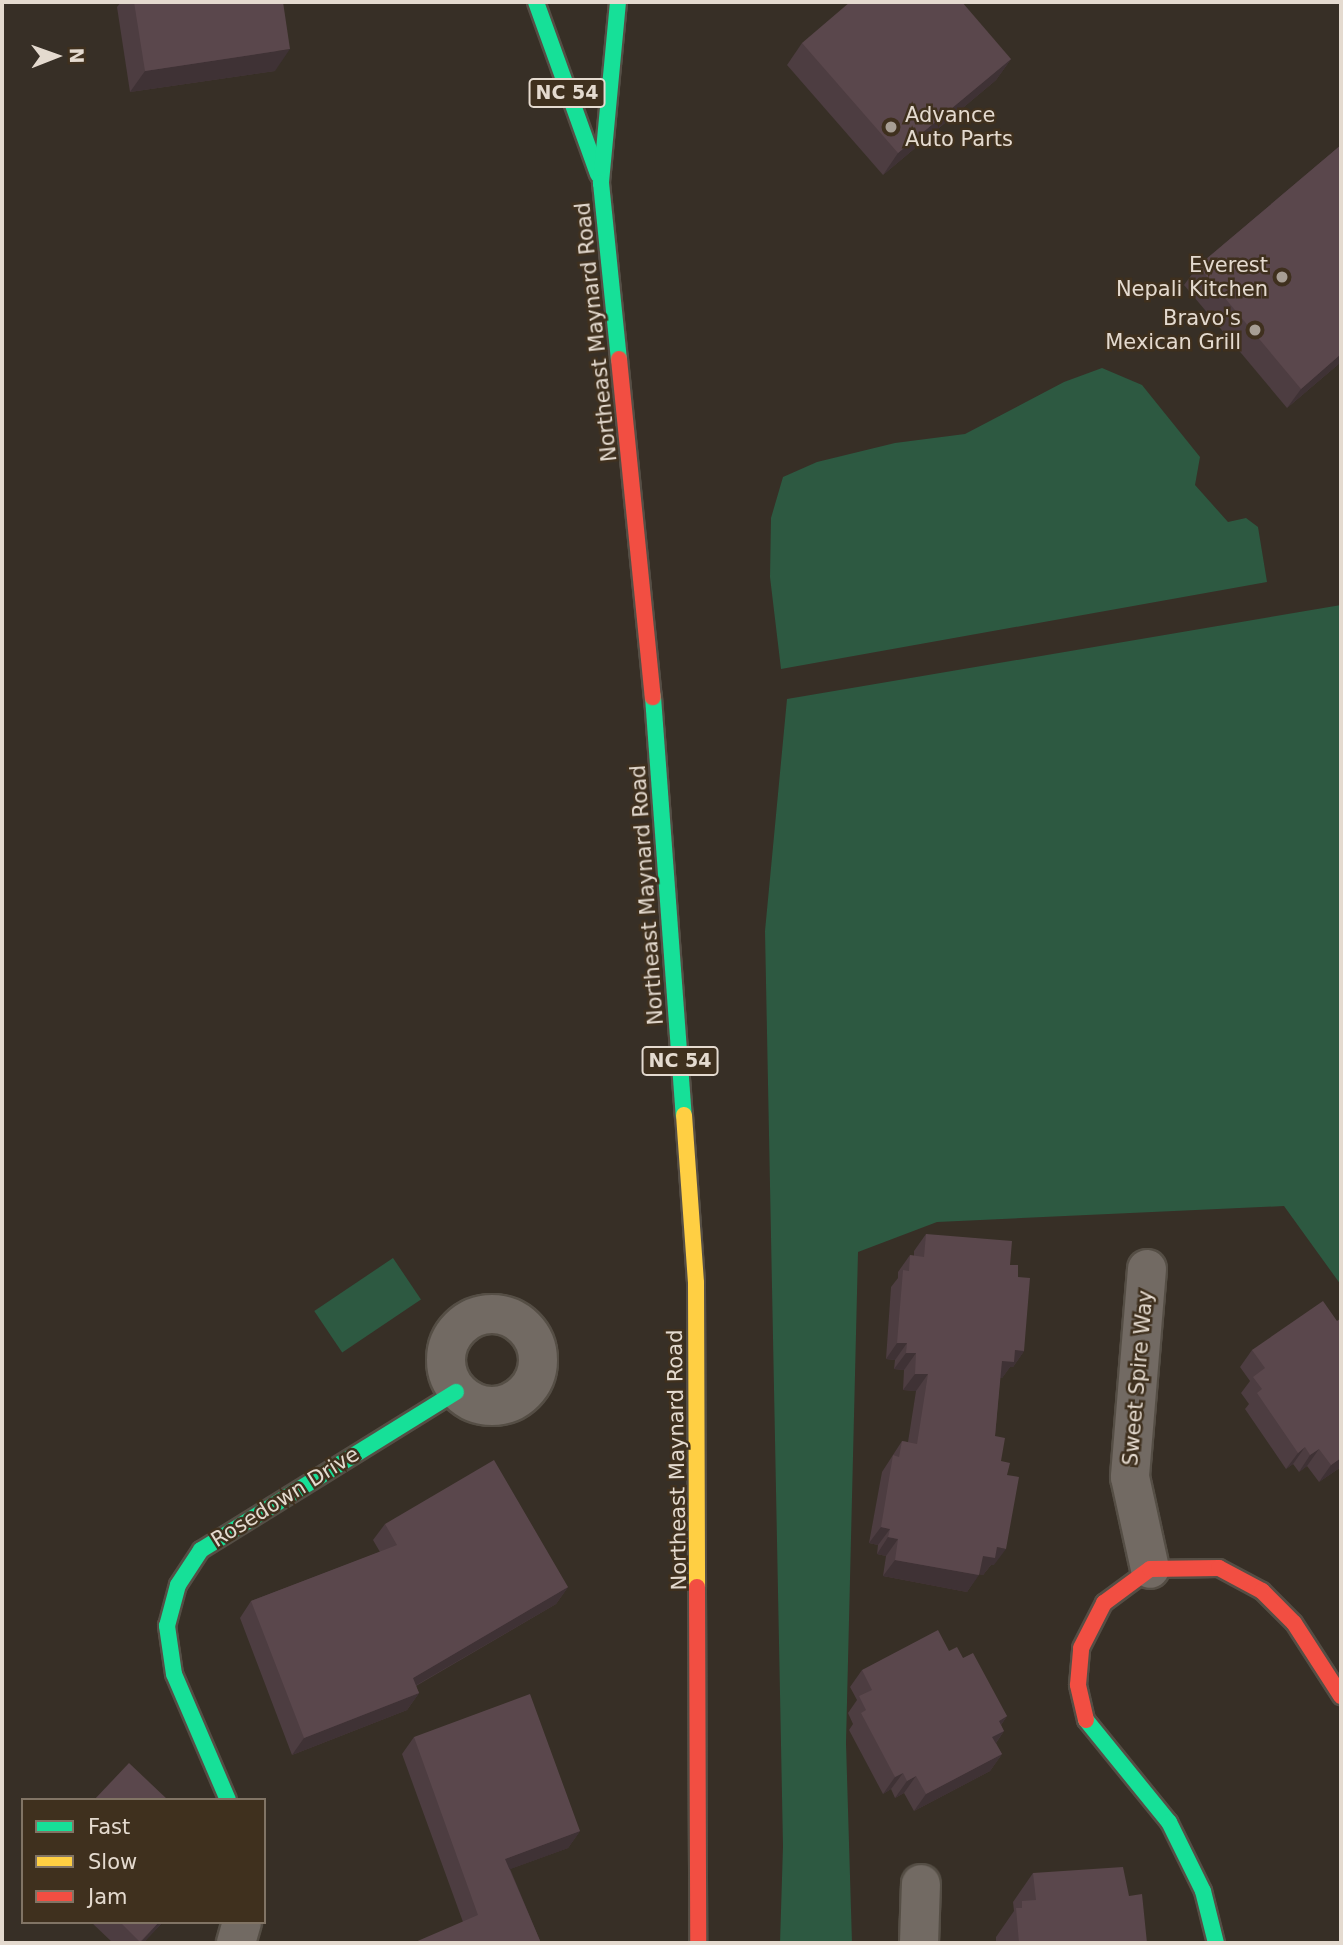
<!DOCTYPE html>
<html>
<head>
<meta charset="utf-8">
<style>
  body { margin:0 }
  #map { position:relative; width:1343px; height:1945px; overflow:hidden; background:#372f26; font-family:"DejaVu Sans",sans-serif }
  div>[style] { position:absolute }
  .green>* { inset:0; background:#2d5941; transform-origin:0 0 }
  .roads { filter:drop-shadow(2px 0 #554e45) drop-shadow(-2px 0 #554e45) drop-shadow(0 2px #554e45) drop-shadow(0 -2px #554e45) }
  .street>* { height:38px; margin:-19px; padding:0 19px; transform-origin:19px; border-radius:19px; background:#726a63 }
  .street>.ring { margin:-19px; padding:0; box-sizing:content-box; background:none; border:38px solid #726a63; border-radius:50% }
  .fast>* { height:16px; margin:-8px; padding:0 8px; transform-origin:8px; border-radius:8px; background:#16e098 }
  .slow>* { height:16px; margin:-8px; padding:0 8px; transform-origin:8px; border-radius:8px; background:#ffcf43 }
  .jam>* { height:16px; margin:-8px; padding:0 8px; transform-origin:8px; border-radius:8px; background:#f24e42 }
  .wall>* { inset:0; background:#4d3d41 }
  .shaded-wall>* { inset:0; background:#3f3235 }
  .building>* { inset:0; background:#5a474c }
  .dots>* { width:19px; height:19px; translate:-50% -50%; box-sizing:border-box; border:4px solid #3f301e; border-radius:50% }
  span { translate:-50% -50%; white-space:nowrap; text-align:center; line-height:1.15; -webkit-text-stroke:5px #3f301e; paint-order:stroke }
  .shield-label span { padding:2px 5px; background:#3f301e; border:2px solid; border-radius:5px; -webkit-text-stroke-width:0 }
  .shield-label { font-size:19px; color:#e4dacf; font-weight:700 }
  .poi-label { font-size:21px; color:#e4dacf }
  .left { translate:0 -50%; text-align:left }
  .right { translate:-100% -50%; text-align:right }
  .street-label { font-size:21px; color:#e4dacf }
  .frame { position:absolute; inset:0; border:4px solid #e4dacf; pointer-events:none }
  .legend { position:absolute; left:21px; top:1798px; width:245px; height:126px; box-sizing:border-box; background:#3f301e; border:2px solid #817465; margin:0; padding:9px 12px; list-style:none; font-size:21px; color:#e4dacf }
  .legend li { display:flex; align-items:center; gap:14px; height:35px }
  .legend b { width:35px; border:2px solid #817465 }
  .north { position:absolute; left:21px; top:21px; width:70px; height:70px; -webkit-text-stroke:5px #3f301e; paint-order:stroke; rotate:89deg; font-size:19px; font-weight:700; line-height:28px; text-align:center; color:#e4dacf }
  .north::after { content:''; display:block; margin:auto; width:24px; height:32px; background:#e4dacf; clip-path:polygon(50% 0,100% 100%,50% 72%,0 100%) }
</style>
</head>
<body>
<div id="map">
  <div class="green">
    <div style="clip-path:polygon(1102px 368px,1142px 385px,1200px 457px,1195px 485px,1228px 522px,1246px 518px,1258px 527px,1267px 582px,781px 669px,770px 577px,771px 518px,783px 477px,817px 462px,895px 443px,965px 434px,1064px 382px)"></div>
    <div style="clip-path:polygon(1341px 605px,1341px 1285px,1284px 1206px,937px 1222px,858px 1252px,846px 1743px,852px 1943px,780px 1943px,783px 1846px,765px 931px,787px 699px)"></div>
    <div style="left:393px;top:1258px;width:50px;height:95px;rotate:56deg"></div>
  </div>
  <div class="roads">
    <div class="street">
      <div style="left:1147px;top:1269px;width:209px;rotate:94.7deg"></div>
      <div style="left:1130px;top:1477px;width:94px;rotate:77.7deg"></div>
      <div class="ring" style="left:446px;top:1314px;width:54px;height:54px"></div>
      <div style="left:236px;top:1943px;width:22px;rotate:-74deg"></div>
      <div style="left:919px;top:1943px;width:59px;rotate:-88.1deg"></div>
    </div>
    <div class="fast">
      <div style="left:536px;top:2px;width:183px;rotate:70.2deg"></div>
      <div style="left:618px;top:2px;width:182px;rotate:95.4deg"></div>
      <div style="left:601px;top:183px;width:177px;rotate:84.2deg"></div>
      <div style="left:653px;top:697px;width:419px;rotate:85.8deg"></div>
      <div style="left:1086px;top:1720px;width:132px;rotate:50.9deg"></div>
      <div style="left:1169px;top:1822px;width:77px;rotate:63.8deg"></div>
      <div style="left:1203px;top:1891px;width:54px;rotate:76deg"></div>
      <div style="left:228px;top:1800px;width:137px;rotate:-113.2deg"></div>
      <div style="left:174px;top:1674px;width:49px;rotate:-98.3deg"></div>
      <div style="left:167px;top:1626px;width:42px;rotate:-75deg"></div>
      <div style="left:178px;top:1585px;width:42px;rotate:-56.7deg"></div>
      <div style="left:201px;top:1550px;width:300px;rotate:-31.8deg"></div>
    </div>
    <div class="slow">
      <div style="left:684px;top:1115px;width:168px;rotate:85.9deg"></div>
      <div style="left:696px;top:1283px;width:304px;rotate:89.8deg"></div>
    </div>
    <div class="jam">
      <div style="left:619px;top:359px;width:340px;rotate:84.3deg"></div>
      <div style="left:697px;top:1587px;width:356px;rotate:89.8deg"></div>
      <div style="left:1086px;top:1720px;width:36px;rotate:-103deg"></div>
      <div style="left:1078px;top:1685px;width:37px;rotate:-85deg"></div>
      <div style="left:1081px;top:1648px;width:51px;rotate:-62.9deg"></div>
      <div style="left:1104px;top:1603px;width:57px;rotate:-36.5deg"></div>
      <div style="left:1150px;top:1569px;width:69px;rotate:-0.8deg"></div>
      <div style="left:1219px;top:1568px;width:49px;rotate:28.1deg"></div>
      <div style="left:1262px;top:1591px;width:45px;rotate:45deg"></div>
      <div style="left:1294px;top:1623px;width:87px;rotate:57.2deg"></div>
    </div>
  </div>
  <div class="wall">
    <div style="clip-path:polygon(121px 2px,283px 2px,275px 71px,130px 92px,117px 7px)"></div>
    <div style="clip-path:polygon(802px 43px,1011px 59px,996px 80px,883px 175px,787px 65px)"></div>
    <div style="clip-path:polygon(1341px 145px,1341px 362px,1287px 408px,1184px 285px,1198px 266px)"></div>
    <div style="clip-path:polygon(926px 1234px,1010px 1265px,1018px 1277px,1024px 1351px,1013px 1367px,1010px 1367px,1002px 1378px,1000px 1378px,995px 1436px,1001px 1461px,994px 1565px,991px 1565px,983px 1575px,979px 1574px,967px 1592px,883px 1576px,886px 1556px,877px 1554px,878px 1545px,869px 1543px,882px 1472px,902px 1441px,908px 1442px,916px 1391px,903px 1390px,904px 1370px,894px 1369px,895px 1360px,886px 1359px,891px 1287px,898px 1278px,898px 1272px,910px 1255px,914px 1256px,914px 1251px)"></div>
    <div style="clip-path:polygon(1337px 1321px,1341px 1467px,1319px 1482px,1307px 1466px,1299px 1472px,1293px 1464px,1286px 1469px,1245px 1409px,1249px 1404px,1241px 1393px,1250px 1381px,1240px 1367px,1252px 1350px)"></div>
    <div style="clip-path:polygon(385px 1524px,568px 1587px,556px 1604px,416px 1686px,419px 1693px,407px 1710px,292px 1755px,240px 1618px,251px 1601px,380px 1552px,373px 1540px)"></div>
    <div style="clip-path:polygon(949px 1651px,963px 1658px,1007px 1716px,1001px 1725px,1004px 1731px,996px 1743px,1002px 1754px,990px 1771px,914px 1811px,904px 1793px,895px 1798px,891px 1789px,883px 1794px,849px 1730px,853px 1724px,848px 1713px,857px 1700px,850px 1687px,862px 1670px)"></div>
    <div style="clip-path:polygon(414px 1737px,580px 1831px,568px 1848px,510px 1869px,541px 1943px,463px 1922px,402px 1754px)"></div>
    <div style="clip-path:polygon(1033px 1873px,1129px 1896px,1147px 1943px,996px 1943px,996px 1937px,1014px 1911px,1013px 1902px)"></div>
    <div style="clip-path:polygon(91px 1922px,163px 1922px,143px 1943px,113px 1943px)"></div>
  </div>
  <div class="shaded-wall">
    <div style="clip-path:polygon(290px 49px,275px 71px,130px 92px,145px 71px)"></div>
    <div style="clip-path:polygon(1011px 59px,996px 80px,883px 175px,898px 153px)"></div>
    <div style="clip-path:polygon(1341px 354px,1341px 362px,1287px 408px,1301px 389px)"></div>
    <div style="clip-path:polygon(897px 1343px,907px 1343px,895px 1360px,886px 1359px)"></div>
    <div style="clip-path:polygon(1015px 1350px,1024px 1351px,1013px 1367px,1010px 1367px,1002px 1378px,990px 1377px,1002px 1361px)"></div>
    <div style="clip-path:polygon(906px 1353px,916px 1353px,904px 1370px,894px 1369px)"></div>
    <div style="clip-path:polygon(915px 1374px,928px 1374px,916px 1391px,903px 1390px)"></div>
    <div style="clip-path:polygon(1305px 1447px,1293px 1464px,1286px 1469px,1298px 1453px)"></div>
    <div style="clip-path:polygon(1319px 1449px,1307px 1466px,1299px 1472px,1310px 1455px)"></div>
    <div style="clip-path:polygon(1341px 1458px,1341px 1467px,1319px 1482px,1331px 1465px)"></div>
    <div style="clip-path:polygon(881px 1527px,890px 1529px,878px 1545px,869px 1543px)"></div>
    <div style="clip-path:polygon(888px 1537px,898px 1539px,886px 1556px,877px 1554px)"></div>
    <div style="clip-path:polygon(997px 1547px,1006px 1549px,994px 1565px,991px 1565px,983px 1575px,971px 1573px,983px 1556px)"></div>
    <div style="clip-path:polygon(895px 1560px,979px 1575px,967px 1592px,883px 1576px)"></div>
    <div style="clip-path:polygon(568px 1587px,556px 1604px,401px 1694px,413px 1678px)"></div>
    <div style="clip-path:polygon(419px 1693px,407px 1710px,292px 1755px,304px 1738px)"></div>
    <div style="clip-path:polygon(1007px 1716px,995px 1733px,999px 1721px)"></div>
    <div style="clip-path:polygon(1004px 1731px,992px 1748px,992px 1737px)"></div>
    <div style="clip-path:polygon(1002px 1754px,990px 1771px,914px 1811px,926px 1794px)"></div>
    <div style="clip-path:polygon(903px 1773px,891px 1789px,883px 1794px,895px 1777px)"></div>
    <div style="clip-path:polygon(916px 1776px,904px 1793px,895px 1798px,907px 1781px)"></div>
    <div style="clip-path:polygon(580px 1831px,568px 1848px,494px 1875px,505px 1859px)"></div>
    <div style="clip-path:polygon(159px 1922px,163px 1922px,143px 1943px,140px 1943px)"></div>
  </div>
  <div class="building">
    <div style="clip-path:polygon(134px 2px,283px 2px,290px 49px,145px 71px)"></div>
    <div style="clip-path:polygon(850px 2px,962px 2px,1011px 59px,898px 153px,802px 43px)"></div>
    <div style="clip-path:polygon(1341px 145px,1341px 354px,1301px 389px,1198px 266px)"></div>
    <div style="clip-path:polygon(926px 1234px,1012px 1241px,1010px 1265px,1018px 1265px,1018px 1277px,1030px 1278px,1024px 1351px,1015px 1350px,1014px 1362px,1002px 1361px,995px 1436px,1005px 1438px,1001px 1461px,1010px 1463px,1007px 1475px,1019px 1477px,1006px 1549px,997px 1547px,995px 1558px,983px 1556px,979px 1575px,895px 1560px,898px 1539px,888px 1537px,890px 1529px,881px 1527px,893px 1455px,899px 1457px,902px 1441px,917px 1444px,928px 1374px,915px 1374px,916px 1353px,906px 1353px,907px 1343px,897px 1343px,903px 1270px,909px 1271px,910px 1255px,924px 1257px)"></div>
    <div style="clip-path:polygon(1323px 1301px,1337px 1321px,1341px 1318px,1341px 1458px,1331px 1465px,1319px 1449px,1310px 1455px,1305px 1447px,1298px 1453px,1257px 1393px,1262px 1389px,1253px 1377px,1265px 1368px,1252px 1350px)"></div>
    <div style="clip-path:polygon(494px 1460px,568px 1587px,413px 1678px,419px 1693px,304px 1738px,251px 1601px,397px 1545px,385px 1524px)"></div>
    <div style="clip-path:polygon(938px 1630px,949px 1651px,957px 1647px,963px 1658px,973px 1653px,1007px 1716px,999px 1721px,1004px 1731px,992px 1737px,1002px 1754px,926px 1794px,916px 1776px,907px 1781px,903px 1773px,895px 1777px,861px 1713px,866px 1710px,859px 1696px,872px 1690px,862px 1670px)"></div>
    <div style="clip-path:polygon(530px 1694px,580px 1831px,505px 1859px,541px 1943px,413px 1943px,478px 1915px,414px 1737px)"></div>
    <div style="clip-path:polygon(129px 1763px,168px 1800px,94px 1800px)"></div>
    <div style="clip-path:polygon(1123px 1867px,1129px 1896px,1142px 1894px,1147px 1943px,1019px 1943px,1016px 1908px,1022px 1908px,1022px 1901px,1036px 1900px,1033px 1873px)"></div>
    <div style="clip-path:polygon(120px 1922px,159px 1922px,140px 1942px)"></div>
  </div>
  <div class="dots">
    <div style="left:891px;top:127px;background:#a79e94"></div>
    <div style="left:1282px;top:277px;background:#a79e94"></div>
    <div style="left:1255px;top:330px;background:#a79e94"></div>
  </div>
  <div class="shield-label">
    <span style="left:567px;top:93px">NC 54</span>
    <span style="left:680px;top:1061px">NC 54</span>
  </div>
  <div class="poi-label">
    <span class="left" style="left:905px;top:127px">Advance<br>Auto Parts</span>
    <span class="right" style="left:1268px;top:277px">Everest<br>Nepali Kitchen</span>
    <span class="right" style="left:1241px;top:330px">Bravo's<br>Mexican Grill</span>
  </div>
  <div class="street-label">
    <span style="left:596px;top:332px;rotate:-96deg">Northeast Maynard Road</span>
    <span style="left:647px;top:895px;rotate:-94deg">Northeast Maynard Road</span>
    <span style="left:1138px;top:1378px;rotate:-85deg">Sweet Spire Way</span>
    <span style="left:677px;top:1460px;rotate:-91deg">Northeast Maynard Road</span>
    <span style="left:285px;top:1497px;rotate:-32deg">Rosedown Drive</span>
  </div>
  <div class="frame"></div>
  <ul class="legend">
  <li><b style="height:9px;background:#16e098"></b>Fast</li>
  <li><b style="height:9px;background:#ffcf43"></b>Slow</li>
  <li><b style="height:9px;background:#f24e42"></b>Jam</li>
  </ul>
  <div class="north">N</div>
</div>
</body>
</html>
